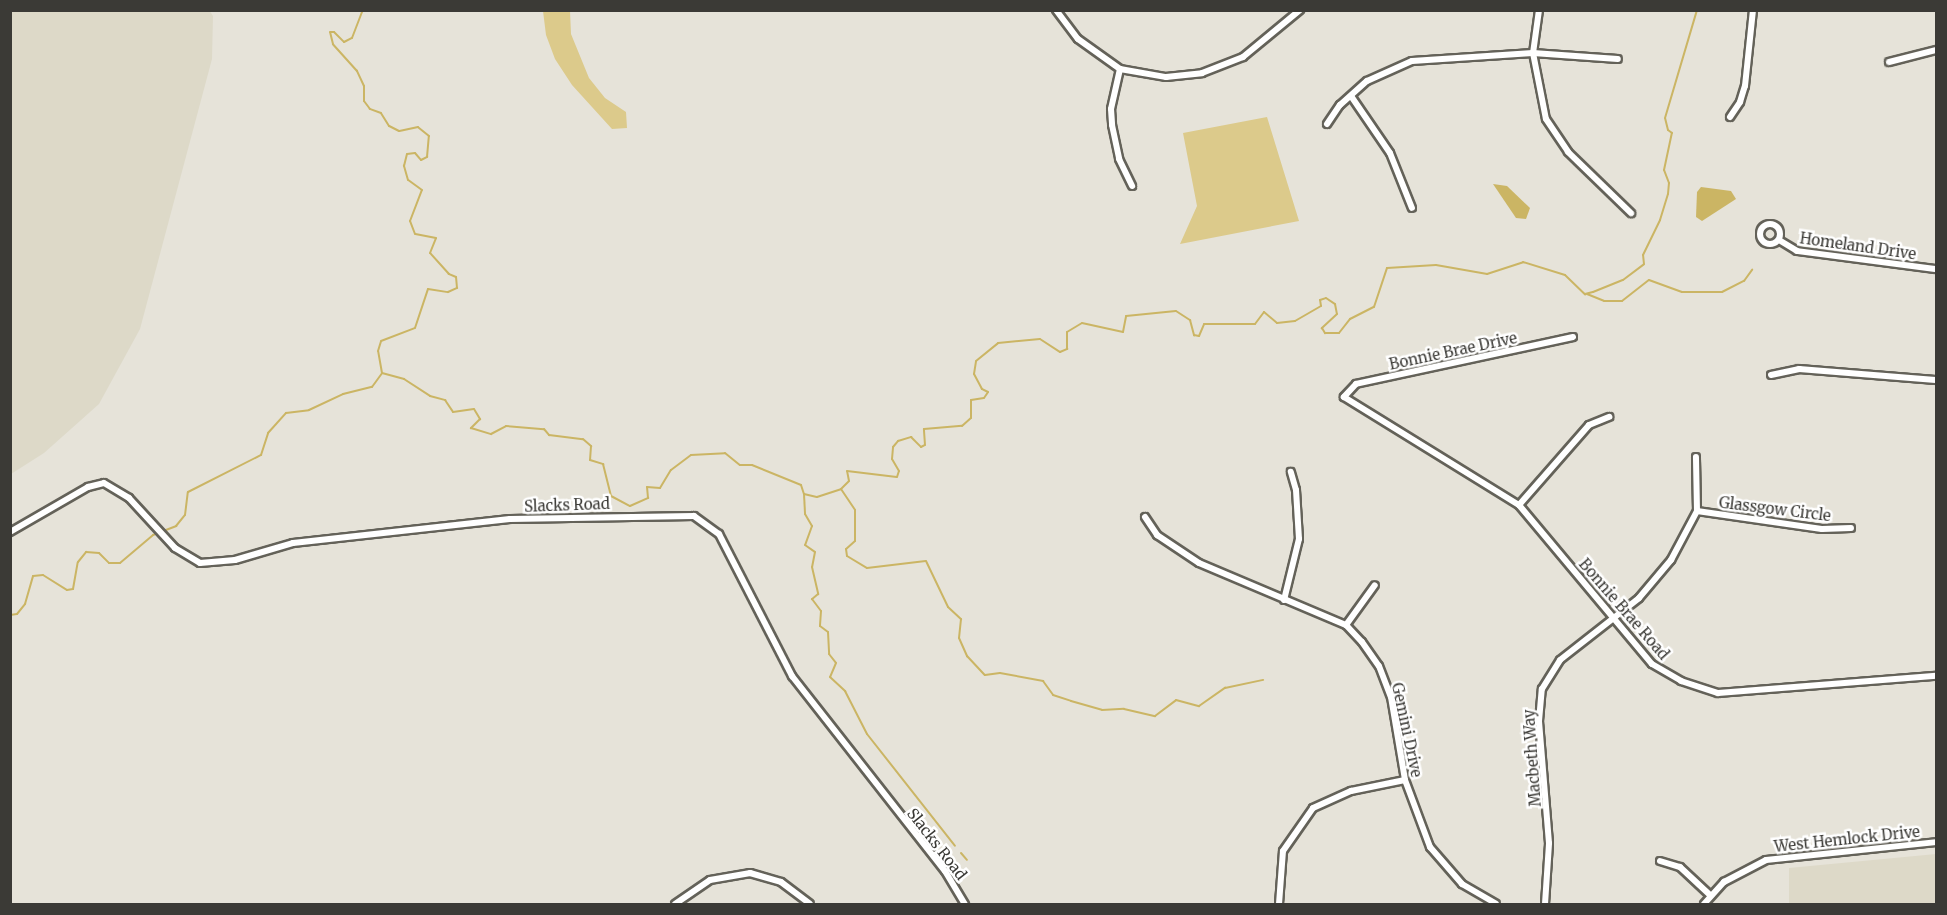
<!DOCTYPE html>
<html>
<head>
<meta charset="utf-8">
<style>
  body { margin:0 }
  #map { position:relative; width:1947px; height:915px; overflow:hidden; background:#e6e3d9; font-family:Merriweather,serif }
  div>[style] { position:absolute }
  .built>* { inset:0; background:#ddd9c8 }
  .green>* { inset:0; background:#dcca8b }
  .water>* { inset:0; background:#cbb564 }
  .stream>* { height:2px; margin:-1px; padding:0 1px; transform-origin:1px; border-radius:1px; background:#cbb564 }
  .roads { filter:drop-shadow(2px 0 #646259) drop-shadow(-2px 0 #646259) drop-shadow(0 2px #646259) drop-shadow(0 -2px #646259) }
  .street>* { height:6px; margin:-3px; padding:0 3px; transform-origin:3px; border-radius:3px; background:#fff }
  .street>.ring { margin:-3px; padding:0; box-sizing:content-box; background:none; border:6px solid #fff; border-radius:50% }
  span { translate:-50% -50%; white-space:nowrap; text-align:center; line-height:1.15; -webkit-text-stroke:5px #fff; paint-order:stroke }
  .street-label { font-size:15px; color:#3b3a36 }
  .frame { position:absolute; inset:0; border:12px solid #3b3a36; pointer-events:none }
</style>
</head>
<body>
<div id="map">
  <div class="built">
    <div style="clip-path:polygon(11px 10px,209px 10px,213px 16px,212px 59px,140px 329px,99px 404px,44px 453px,11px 474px)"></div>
    <div style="clip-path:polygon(1936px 854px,1936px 904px,1789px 904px,1789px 868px)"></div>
  </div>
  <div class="green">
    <div style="clip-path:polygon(543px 11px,570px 11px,571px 34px,589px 78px,605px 98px,626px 112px,627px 128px,612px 129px,572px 85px,555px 59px,546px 35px)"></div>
    <div style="clip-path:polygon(1267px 117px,1299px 221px,1180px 244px,1197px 206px,1183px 133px)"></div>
  </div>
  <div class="water">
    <div style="clip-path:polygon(1493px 184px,1507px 186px,1530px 208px,1526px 219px,1516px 218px)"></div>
    <div style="clip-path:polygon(1701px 187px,1731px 191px,1736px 199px,1702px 221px,1696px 217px,1697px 192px)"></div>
  </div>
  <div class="stream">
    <div style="left:1587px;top:294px;width:18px;rotate:22deg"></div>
    <div style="left:1604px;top:301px;width:18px"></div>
    <div style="left:1622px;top:301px;width:34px;rotate:-38deg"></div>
    <div style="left:1649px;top:280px;width:35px;rotate:20deg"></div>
    <div style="left:1682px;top:292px;width:40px"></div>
    <div style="left:1722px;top:292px;width:25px;rotate:-27deg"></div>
    <div style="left:1744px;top:281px;width:14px;rotate:-54deg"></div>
    <div style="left:382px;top:373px;width:23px;rotate:15deg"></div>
    <div style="left:404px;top:379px;width:31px;rotate:33deg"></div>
    <div style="left:430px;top:396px;width:16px;rotate:15deg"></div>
    <div style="left:445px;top:400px;width:14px;rotate:56deg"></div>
    <div style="left:453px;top:412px;width:21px;rotate:-8deg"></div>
    <div style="left:474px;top:409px;width:12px;rotate:59deg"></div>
    <div style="left:480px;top:419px;width:13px;rotate:135deg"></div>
    <div style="left:471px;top:428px;width:21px;rotate:17deg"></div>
    <div style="left:491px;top:434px;width:17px;rotate:-28deg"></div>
    <div style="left:506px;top:426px;width:38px;rotate:5deg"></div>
    <div style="left:544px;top:429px;width:8px;rotate:50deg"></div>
    <div style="left:549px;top:435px;width:34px;rotate:7deg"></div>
    <div style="left:583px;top:439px;width:11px;rotate:41deg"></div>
    <div style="left:591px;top:446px;width:14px;rotate:94deg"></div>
    <div style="left:590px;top:460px;width:14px;rotate:17deg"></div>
    <div style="left:603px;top:464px;width:33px;rotate:76deg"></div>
    <div style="left:611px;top:496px;width:21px;rotate:28deg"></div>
    <div style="left:630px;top:506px;width:20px;rotate:-24deg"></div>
    <div style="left:648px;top:498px;width:11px;rotate:-95deg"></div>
    <div style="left:647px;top:487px;width:13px;rotate:4deg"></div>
    <div style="left:660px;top:488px;width:21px;rotate:-59deg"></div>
    <div style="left:671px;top:470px;width:25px;rotate:-37deg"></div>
    <div style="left:691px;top:455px;width:34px;rotate:-3deg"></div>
    <div style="left:725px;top:453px;width:19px;rotate:39deg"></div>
    <div style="left:740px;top:465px;width:12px"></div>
    <div style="left:752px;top:465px;width:53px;rotate:22.2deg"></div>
    <div style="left:801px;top:485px;width:9px;rotate:72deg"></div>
    <div style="left:804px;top:494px;width:13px;rotate:13deg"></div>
    <div style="left:817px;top:497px;width:25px;rotate:-18deg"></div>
    <div style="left:841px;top:489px;width:11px;rotate:-45deg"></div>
    <div style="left:849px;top:481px;width:10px;rotate:-101deg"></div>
    <div style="left:847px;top:471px;width:50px;rotate:6.8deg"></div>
    <div style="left:897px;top:477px;width:6px;rotate:-72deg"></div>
    <div style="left:899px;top:471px;width:14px;rotate:-120deg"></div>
    <div style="left:892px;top:459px;width:12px;rotate:-85deg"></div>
    <div style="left:893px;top:447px;width:8px;rotate:-50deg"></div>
    <div style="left:898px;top:441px;width:14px;rotate:-17deg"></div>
    <div style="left:911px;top:437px;width:14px;rotate:45deg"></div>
    <div style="left:921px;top:447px;width:4px;rotate:-27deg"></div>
    <div style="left:925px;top:445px;width:16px;rotate:-94deg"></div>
    <div style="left:924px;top:429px;width:38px;rotate:-5deg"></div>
    <div style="left:962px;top:426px;width:12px;rotate:-42deg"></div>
    <div style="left:971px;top:418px;width:18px;rotate:-90deg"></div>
    <div style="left:971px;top:400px;width:13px;rotate:-9deg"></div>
    <div style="left:984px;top:398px;width:7px;rotate:-56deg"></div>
    <div style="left:988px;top:392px;width:7px;rotate:-153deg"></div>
    <div style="left:982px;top:389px;width:17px;rotate:-118deg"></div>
    <div style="left:974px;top:374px;width:13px;rotate:-81deg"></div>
    <div style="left:976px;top:361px;width:28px;rotate:-39deg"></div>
    <div style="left:998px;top:343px;width:42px;rotate:-5.4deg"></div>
    <div style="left:1040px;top:339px;width:24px;rotate:33deg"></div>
    <div style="left:1060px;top:352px;width:8px;rotate:-23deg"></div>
    <div style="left:1067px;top:349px;width:17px;rotate:-90deg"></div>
    <div style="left:1067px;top:332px;width:17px;rotate:-31deg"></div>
    <div style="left:1082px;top:323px;width:42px;rotate:12.4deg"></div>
    <div style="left:1123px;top:332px;width:16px;rotate:-79deg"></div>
    <div style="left:1126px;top:316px;width:50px;rotate:-5.7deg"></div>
    <div style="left:1176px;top:311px;width:17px;rotate:33deg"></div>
    <div style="left:1190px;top:320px;width:16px;rotate:75deg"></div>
    <div style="left:1194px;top:335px;width:5px;rotate:11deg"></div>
    <div style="left:1199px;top:336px;width:13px;rotate:-67deg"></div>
    <div style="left:1204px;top:324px;width:51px"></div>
    <div style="left:1255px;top:324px;width:15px;rotate:-53deg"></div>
    <div style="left:1264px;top:312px;width:17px;rotate:40deg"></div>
    <div style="left:1277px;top:323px;width:18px;rotate:-6deg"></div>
    <div style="left:1295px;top:321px;width:30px;rotate:-30deg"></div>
    <div style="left:1321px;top:306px;width:6px;rotate:-99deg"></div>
    <div style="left:1320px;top:300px;width:6px;rotate:-18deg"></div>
    <div style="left:1326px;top:298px;width:11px;rotate:34deg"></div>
    <div style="left:1335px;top:304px;width:10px;rotate:79deg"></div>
    <div style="left:1337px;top:314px;width:21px;rotate:137deg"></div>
    <div style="left:1322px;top:328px;width:6px;rotate:59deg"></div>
    <div style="left:1325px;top:333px;width:14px"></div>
    <div style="left:1339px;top:333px;width:18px;rotate:-52deg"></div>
    <div style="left:1350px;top:319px;width:27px;rotate:-27deg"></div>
    <div style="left:1374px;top:307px;width:41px;rotate:-71.6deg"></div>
    <div style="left:1387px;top:268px;width:49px;rotate:-3.5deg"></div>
    <div style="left:1436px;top:265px;width:52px;rotate:10deg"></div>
    <div style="left:1487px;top:274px;width:38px;rotate:-18deg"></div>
    <div style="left:1523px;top:262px;width:44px;rotate:17.2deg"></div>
    <div style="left:1565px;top:275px;width:28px;rotate:44deg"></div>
    <div style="left:1585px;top:294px;width:8px;rotate:-14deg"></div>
    <div style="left:1593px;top:292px;width:32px;rotate:-22deg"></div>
    <div style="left:1623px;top:280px;width:26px;rotate:-37deg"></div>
    <div style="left:1644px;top:264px;width:9px;rotate:-96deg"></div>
    <div style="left:1643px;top:255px;width:39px;rotate:-64deg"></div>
    <div style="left:1660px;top:220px;width:27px;rotate:-73deg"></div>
    <div style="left:1668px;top:194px;width:11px;rotate:-85deg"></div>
    <div style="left:1669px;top:183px;width:14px;rotate:-111deg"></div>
    <div style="left:1664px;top:170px;width:38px;rotate:-78deg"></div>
    <div style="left:1672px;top:133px;width:5px;rotate:-143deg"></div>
    <div style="left:1668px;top:130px;width:12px;rotate:-104deg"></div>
    <div style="left:1665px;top:118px;width:113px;rotate:-73.5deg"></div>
    <div style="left:841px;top:489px;width:25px;rotate:56deg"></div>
    <div style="left:855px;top:510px;width:31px;rotate:90deg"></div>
    <div style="left:855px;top:541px;width:12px;rotate:138deg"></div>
    <div style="left:846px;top:549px;width:7px;rotate:82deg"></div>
    <div style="left:847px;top:556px;width:23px;rotate:31deg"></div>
    <div style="left:867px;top:568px;width:59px;rotate:-6.8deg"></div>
    <div style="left:926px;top:561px;width:51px;rotate:64.4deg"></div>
    <div style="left:948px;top:607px;width:18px;rotate:43deg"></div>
    <div style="left:961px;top:619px;width:19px;rotate:96deg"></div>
    <div style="left:959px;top:638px;width:20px;rotate:66deg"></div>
    <div style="left:967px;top:656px;width:26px;rotate:47deg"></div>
    <div style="left:985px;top:675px;width:15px;rotate:-8deg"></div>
    <div style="left:1000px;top:673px;width:44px;rotate:10.5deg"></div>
    <div style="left:1043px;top:681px;width:17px;rotate:54deg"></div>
    <div style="left:1053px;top:695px;width:19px;rotate:18deg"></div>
    <div style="left:1071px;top:701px;width:32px;rotate:16deg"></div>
    <div style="left:1102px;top:710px;width:22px;rotate:-3deg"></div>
    <div style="left:1124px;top:709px;width:32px;rotate:13deg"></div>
    <div style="left:1155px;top:716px;width:26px;rotate:-37deg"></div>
    <div style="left:1176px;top:700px;width:24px;rotate:15deg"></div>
    <div style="left:1199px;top:706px;width:32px;rotate:-35deg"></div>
    <div style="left:1225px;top:688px;width:39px;rotate:-12deg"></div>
    <div style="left:804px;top:494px;width:20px;rotate:87deg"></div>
    <div style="left:805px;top:514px;width:14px;rotate:60deg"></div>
    <div style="left:812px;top:526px;width:20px;rotate:110deg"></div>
    <div style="left:805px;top:545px;width:12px;rotate:35deg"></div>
    <div style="left:815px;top:552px;width:15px;rotate:101deg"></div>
    <div style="left:812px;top:567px;width:28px;rotate:77deg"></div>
    <div style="left:818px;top:594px;width:8px;rotate:140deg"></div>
    <div style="left:812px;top:599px;width:15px;rotate:53deg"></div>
    <div style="left:821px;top:611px;width:15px;rotate:94deg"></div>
    <div style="left:820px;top:626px;width:10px;rotate:37deg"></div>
    <div style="left:828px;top:632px;width:22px;rotate:87deg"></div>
    <div style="left:829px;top:654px;width:11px;rotate:52deg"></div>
    <div style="left:836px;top:663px;width:15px;rotate:113deg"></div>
    <div style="left:830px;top:677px;width:21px;rotate:43deg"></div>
    <div style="left:845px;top:691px;width:48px;rotate:62.9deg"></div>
    <div style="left:867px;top:734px;width:142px;rotate:51.8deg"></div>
    <div style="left:10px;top:615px;width:7px;rotate:-8deg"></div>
    <div style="left:17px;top:614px;width:13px;rotate:-51deg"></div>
    <div style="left:25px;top:604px;width:29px;rotate:-74deg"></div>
    <div style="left:33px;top:576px;width:10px;rotate:-6deg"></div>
    <div style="left:43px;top:575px;width:28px;rotate:32deg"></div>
    <div style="left:67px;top:590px;width:6px;rotate:-9deg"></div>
    <div style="left:73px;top:589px;width:27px;rotate:-80deg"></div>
    <div style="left:78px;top:562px;width:13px;rotate:-51deg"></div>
    <div style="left:86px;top:552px;width:13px;rotate:4deg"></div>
    <div style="left:99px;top:553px;width:14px;rotate:45deg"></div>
    <div style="left:109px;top:563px;width:11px"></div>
    <div style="left:120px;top:563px;width:43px;rotate:-40.3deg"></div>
    <div style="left:153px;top:535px;width:25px;rotate:-21deg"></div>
    <div style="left:176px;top:526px;width:14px;rotate:-51deg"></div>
    <div style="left:185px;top:515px;width:23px;rotate:-83deg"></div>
    <div style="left:188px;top:492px;width:82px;rotate:-26.9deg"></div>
    <div style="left:261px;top:455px;width:23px;rotate:-72deg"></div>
    <div style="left:268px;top:433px;width:27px;rotate:-48deg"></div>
    <div style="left:286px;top:413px;width:23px;rotate:-7deg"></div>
    <div style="left:309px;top:410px;width:38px;rotate:-25deg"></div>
    <div style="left:343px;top:394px;width:30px;rotate:-14deg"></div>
    <div style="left:372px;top:387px;width:17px;rotate:-54deg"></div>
    <div style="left:382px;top:373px;width:22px;rotate:-100deg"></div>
    <div style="left:378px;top:351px;width:10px;rotate:-73deg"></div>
    <div style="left:381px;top:341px;width:36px;rotate:-21deg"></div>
    <div style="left:415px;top:328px;width:41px;rotate:-71.6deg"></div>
    <div style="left:428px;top:289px;width:20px;rotate:9deg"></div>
    <div style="left:448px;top:292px;width:10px;rotate:-24deg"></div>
    <div style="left:457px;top:288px;width:11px;rotate:-95deg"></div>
    <div style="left:456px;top:277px;width:8px;rotate:-157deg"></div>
    <div style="left:449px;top:274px;width:28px;rotate:-132deg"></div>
    <div style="left:430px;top:253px;width:16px;rotate:-68deg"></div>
    <div style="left:436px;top:238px;width:21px;rotate:-169deg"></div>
    <div style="left:415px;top:234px;width:14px;rotate:-111deg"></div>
    <div style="left:410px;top:221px;width:33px;rotate:-69deg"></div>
    <div style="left:422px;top:190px;width:17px;rotate:-144deg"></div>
    <div style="left:408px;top:180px;width:15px;rotate:-106deg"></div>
    <div style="left:404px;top:166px;width:12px;rotate:-76deg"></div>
    <div style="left:407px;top:154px;width:8px;rotate:-7deg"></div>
    <div style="left:415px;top:153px;width:9px;rotate:49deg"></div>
    <div style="left:421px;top:160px;width:7px;rotate:-27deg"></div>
    <div style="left:427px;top:157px;width:21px;rotate:-85deg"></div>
    <div style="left:429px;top:136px;width:14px;rotate:-141deg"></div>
    <div style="left:418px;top:127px;width:19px;rotate:168deg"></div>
    <div style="left:399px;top:131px;width:11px;rotate:-153deg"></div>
    <div style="left:389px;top:126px;width:15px;rotate:-122deg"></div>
    <div style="left:381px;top:113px;width:12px;rotate:-160deg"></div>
    <div style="left:370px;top:109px;width:10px;rotate:-127deg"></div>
    <div style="left:364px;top:101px;width:15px;rotate:-90deg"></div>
    <div style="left:364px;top:86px;width:17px;rotate:-115deg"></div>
    <div style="left:357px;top:71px;width:36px;rotate:-132deg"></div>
    <div style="left:333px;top:44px;width:12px;rotate:-104deg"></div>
    <div style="left:330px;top:32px;width:4px"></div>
    <div style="left:334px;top:32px;width:14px;rotate:45deg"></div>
    <div style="left:344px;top:42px;width:9px;rotate:-27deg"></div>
    <div style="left:352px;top:38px;width:30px;rotate:-69deg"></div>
    <div style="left:961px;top:853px;width:9px;rotate:49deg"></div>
  </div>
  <div class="roads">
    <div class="street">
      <div style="left:1056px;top:10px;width:36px;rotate:53deg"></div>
      <div style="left:1078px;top:39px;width:52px;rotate:35.5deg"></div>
      <div style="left:1120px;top:69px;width:47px;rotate:9.9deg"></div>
      <div style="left:1166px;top:77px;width:36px;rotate:-6deg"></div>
      <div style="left:1202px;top:73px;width:44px;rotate:-21.3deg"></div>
      <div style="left:1243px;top:57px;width:74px;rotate:-39.5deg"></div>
      <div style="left:1539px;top:10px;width:43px;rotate:97.9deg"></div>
      <div style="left:1533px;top:53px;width:67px;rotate:78.9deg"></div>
      <div style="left:1546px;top:119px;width:40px;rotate:56deg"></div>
      <div style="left:1568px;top:152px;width:88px;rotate:44.1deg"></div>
      <div style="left:1889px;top:62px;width:49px;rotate:-14.3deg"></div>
      <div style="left:1120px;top:69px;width:41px;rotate:102.7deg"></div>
      <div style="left:1111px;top:109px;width:16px;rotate:86deg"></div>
      <div style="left:1112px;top:125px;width:35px;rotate:78deg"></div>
      <div style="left:1119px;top:159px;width:30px;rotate:64deg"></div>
      <div style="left:1351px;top:96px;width:69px;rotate:55.6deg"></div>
      <div style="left:1390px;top:153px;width:59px;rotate:68.2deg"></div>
      <div style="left:1730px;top:117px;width:18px;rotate:-56deg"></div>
      <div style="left:1740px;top:102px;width:17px;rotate:-73deg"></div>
      <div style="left:1745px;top:86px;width:76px;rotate:-84deg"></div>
      <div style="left:1327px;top:124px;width:23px;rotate:-56deg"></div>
      <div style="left:1340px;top:105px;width:36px;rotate:-42deg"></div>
      <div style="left:1367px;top:81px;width:49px;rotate:-24deg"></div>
      <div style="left:1412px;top:61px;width:121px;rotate:-3.8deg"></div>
      <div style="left:1533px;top:53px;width:85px;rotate:4deg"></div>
      <div class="ring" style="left:1760px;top:224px;width:14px;height:14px"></div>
      <div style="left:1779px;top:240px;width:21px;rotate:31deg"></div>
      <div style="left:1797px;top:251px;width:140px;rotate:7.4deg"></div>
      <div style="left:1573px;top:337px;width:222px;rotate:167.8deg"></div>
      <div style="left:1356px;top:384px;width:18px;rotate:133deg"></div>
      <div style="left:1344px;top:397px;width:206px;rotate:31.7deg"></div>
      <div style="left:1519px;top:505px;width:207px;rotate:50.1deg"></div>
      <div style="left:1652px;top:664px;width:34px;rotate:30deg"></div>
      <div style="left:1681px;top:681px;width:39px;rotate:18deg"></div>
      <div style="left:1718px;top:693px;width:219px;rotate:-4.5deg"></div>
      <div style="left:1771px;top:375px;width:29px;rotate:-12deg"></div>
      <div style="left:1799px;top:369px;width:137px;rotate:4.6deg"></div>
      <div style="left:1519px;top:505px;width:106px;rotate:-48.8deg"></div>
      <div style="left:1589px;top:425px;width:22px;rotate:-22deg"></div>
      <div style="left:1697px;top:511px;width:126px;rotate:8.2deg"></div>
      <div style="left:1822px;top:529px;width:29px;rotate:-2deg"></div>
      <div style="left:1145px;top:517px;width:22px;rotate:56deg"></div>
      <div style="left:1157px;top:535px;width:50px;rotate:33.7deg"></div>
      <div style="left:1199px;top:563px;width:160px;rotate:22.9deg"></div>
      <div style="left:1346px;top:625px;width:23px;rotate:47deg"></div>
      <div style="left:1362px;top:642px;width:29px;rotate:55deg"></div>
      <div style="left:1379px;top:666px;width:33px;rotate:69deg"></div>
      <div style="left:1391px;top:697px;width:84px;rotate:80.4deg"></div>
      <div style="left:1405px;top:780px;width:72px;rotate:69.5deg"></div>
      <div style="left:1430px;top:847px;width:49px;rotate:49.1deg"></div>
      <div style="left:1462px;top:884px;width:39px;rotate:30deg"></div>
      <div style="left:10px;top:532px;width:90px;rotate:-30deg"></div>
      <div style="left:88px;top:487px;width:16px;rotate:-14deg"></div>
      <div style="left:104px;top:483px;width:29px;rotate:31deg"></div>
      <div style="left:129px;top:498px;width:68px;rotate:47.4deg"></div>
      <div style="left:175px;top:548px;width:29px;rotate:31deg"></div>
      <div style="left:200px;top:563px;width:35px;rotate:-5deg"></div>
      <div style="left:235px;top:560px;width:60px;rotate:-16.3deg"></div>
      <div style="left:293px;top:543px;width:218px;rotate:-6.3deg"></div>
      <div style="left:510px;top:519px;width:184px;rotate:-0.9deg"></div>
      <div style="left:694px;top:516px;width:31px;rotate:36deg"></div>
      <div style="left:719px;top:534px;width:160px;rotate:62.8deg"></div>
      <div style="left:792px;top:676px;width:248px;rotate:51.9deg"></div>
      <div style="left:945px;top:871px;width:39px;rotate:59deg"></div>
      <div style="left:1284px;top:600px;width:63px;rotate:-76.2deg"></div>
      <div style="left:1299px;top:539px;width:49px;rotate:-93.5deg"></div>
      <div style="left:1296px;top:490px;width:19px;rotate:-106deg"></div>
      <div style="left:1346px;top:625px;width:49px;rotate:-54.1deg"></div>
      <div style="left:1660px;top:861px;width:21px;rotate:17deg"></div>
      <div style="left:1680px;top:867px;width:41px;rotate:43deg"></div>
      <div style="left:675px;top:904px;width:42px;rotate:-34.4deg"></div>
      <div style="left:710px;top:880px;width:41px;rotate:-9.9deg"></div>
      <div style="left:750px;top:873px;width:32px;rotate:16deg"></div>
      <div style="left:781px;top:882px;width:36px;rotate:37deg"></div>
      <div style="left:1279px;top:904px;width:53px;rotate:-85.7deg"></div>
      <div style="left:1283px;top:851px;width:52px;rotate:-55.1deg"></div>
      <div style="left:1313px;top:808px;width:42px;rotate:-24.1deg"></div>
      <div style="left:1351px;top:791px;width:55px;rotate:-11.5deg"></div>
      <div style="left:1545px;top:904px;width:61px;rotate:-86.2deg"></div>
      <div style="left:1549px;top:843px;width:122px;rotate:-94.7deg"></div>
      <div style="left:1539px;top:721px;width:32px;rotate:-85deg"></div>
      <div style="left:1542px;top:689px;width:34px;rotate:-58deg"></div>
      <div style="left:1560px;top:660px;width:100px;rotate:-38.1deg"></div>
      <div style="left:1639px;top:598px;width:50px;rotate:-49.9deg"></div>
      <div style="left:1671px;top:560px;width:55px;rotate:-62deg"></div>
      <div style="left:1697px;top:511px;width:54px;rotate:-91.1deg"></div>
      <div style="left:1704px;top:904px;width:30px;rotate:-48deg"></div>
      <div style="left:1724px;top:882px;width:47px;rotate:-27.6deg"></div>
      <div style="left:1766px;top:860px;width:171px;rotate:-6deg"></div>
    </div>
  </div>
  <div class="street-label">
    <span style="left:1858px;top:246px;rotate:8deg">Homeland Drive</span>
    <span style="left:1453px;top:351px;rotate:-12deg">Bonnie Brae Drive</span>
    <span style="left:567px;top:505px;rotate:-2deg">Slacks Road</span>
    <span style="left:1775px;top:509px;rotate:7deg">Glassgow Circle</span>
    <span style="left:1624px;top:609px;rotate:49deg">Bonnie Brae Road</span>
    <span style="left:1407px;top:730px;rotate:78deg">Gemini Drive</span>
    <span style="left:1532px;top:758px;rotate:-94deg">Macbeth Way</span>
    <span style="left:1847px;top:839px;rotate:-6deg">West Hemlock Drive</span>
    <span style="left:937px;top:844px;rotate:52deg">Slacks Road</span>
  </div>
  <div class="frame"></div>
</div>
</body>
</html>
